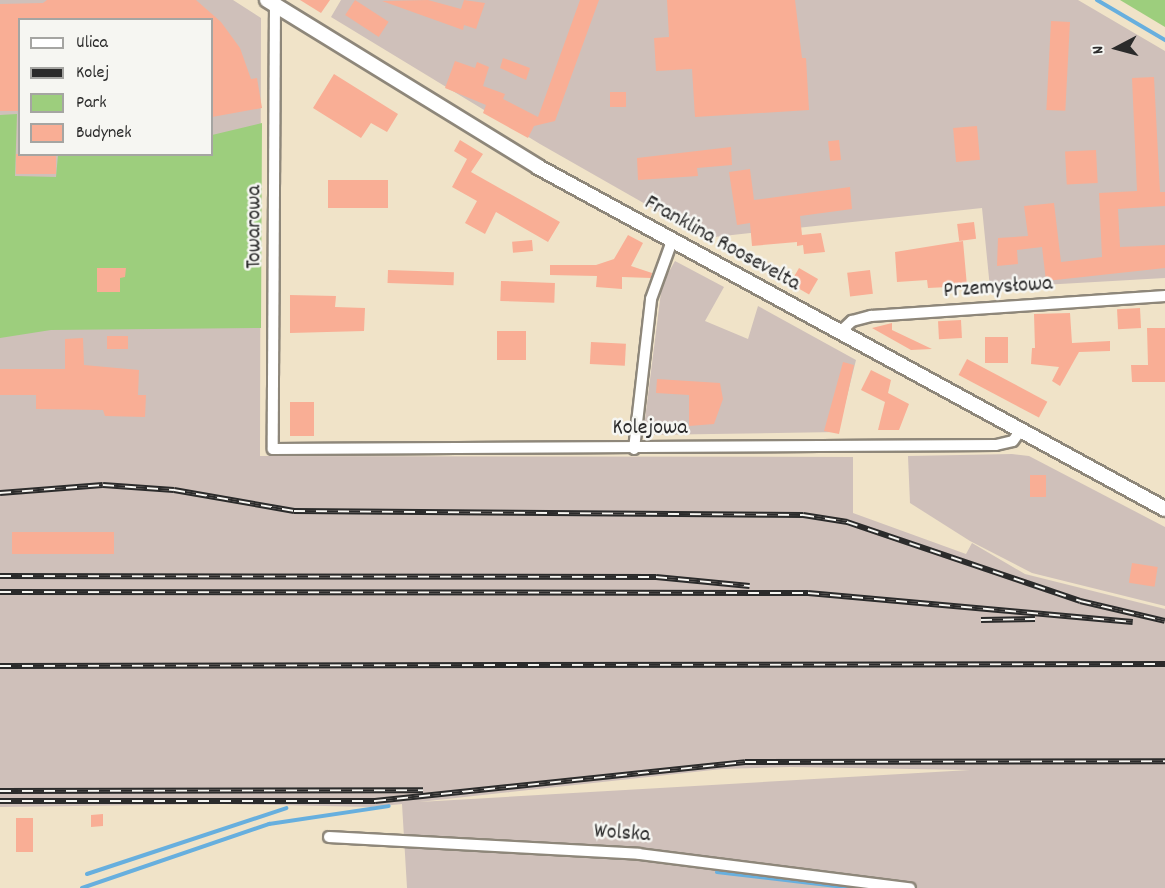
<!DOCTYPE html>
<html>
<head>
<meta charset="utf-8">
<style>
  body { margin:0 }
  #map { position:relative; width:1165px; height:888px; overflow:hidden; background:#f0e3c8; font-family:Dekko,sans-serif }
  div>[style] { position:absolute }
  .industrial>* { inset:0; background:#cfc0ba }
  .green>* { inset:0; background:#9dce7d }
  .stream>* { height:4px; margin:-2px; padding:0 2px; transform-origin:2px; border-radius:2px; background:#67afde }
  .building>* { inset:0; background:#f9ae95; transform-origin:0 0 }
  .roads { filter:drop-shadow(2px 0 #8e877a) drop-shadow(-2px 0 #8e877a) drop-shadow(0 2px #8e877a) drop-shadow(0 -2px #8e877a) }
  .minor>* { height:10px; margin:-5px; padding:0 5px; transform-origin:5px; border-radius:5px; background:#fff }
  .tertiary>* { height:14px; margin:-7px; padding:0 7px; transform-origin:7px; border-radius:7px; background:#fff }
  .rail>* { height:6px; margin-top:-3px; transform-origin:0; background:repeating-linear-gradient(90deg,#f6f6f2 0 11px,#2b2b2b 0 22px); box-sizing:border-box; border-block:2px solid #2b2b2b }
  span { translate:-50% -50%; white-space:nowrap; text-align:center; line-height:1.15; -webkit-text-stroke:5px #f6f6f2; paint-order:stroke }
  .street-label { font-size:22px; color:#2b2b2b }
  .legend { position:absolute; left:18px; top:18px; width:195px; height:138px; box-sizing:border-box; background:#f6f6f2; border:2px solid #a5a5a2; margin:0; padding:8px 10px; list-style:none; font-size:18px; color:#2b2b2b }
  .legend li { display:flex; align-items:center; gap:12px; height:30px }
  .legend b { width:30px; border:2px solid #a5a5a2 }
  .north { position:absolute; left:1087px; top:18px; width:60px; height:60px; -webkit-text-stroke:4px #f6f6f2; paint-order:stroke; rotate:264deg; font-size:16px; font-weight:700; line-height:24px; text-align:center; color:#2b2b2b }
  .north::after { content:''; display:block; margin:auto; width:21px; height:27px; background:#2b2b2b; clip-path:polygon(50% 0,100% 100%,50% 72%,0 100%) }
</style>
</head>
<body>
<div id="map">
  <div class="industrial">
    <div style="clip-path:polygon(evenodd,0 0,233px 0,261px 18px,260px 456px,853px 457px,853px 513px,966px 554px,972px 543px,1025px 574px,1165px 609px,1165px 888px,407px 888px,402px 804px,372px 807px,224px 804px,0 807px,0 0,20px 20px,212px 20px,212px 154px,20px 154px,20px 20px,0 0,791px 767px,970px 770px,419px 802px,722px 769px,791px 767px)"></div>
    <div style="clip-path:polygon(341px 0,1078px 0,1165px 51px,1165px 278px,990px 288px,982px 208px,705px 238px,540px 144px,331px 17px)"></div>
    <div style="clip-path:polygon(675px 261px,724px 287px,705px 321px,748px 339px,758px 306px,856px 360px,838px 432px,643px 435px,662px 284px)"></div>
    <div style="clip-path:polygon(1012px 454px,1029px 456px,1165px 527px,1165px 606px,1032px 573px,970px 541px,910px 503px,908px 456px)"></div>
  </div>
  <div class="green">
    <div style="clip-path:polygon(1120px 0,1165px 0,1165px 27px)"></div>
    <div style="clip-path:polygon(17px 114px,15px 176px,56px 177px,58px 155px,212px 154px,212px 135px,262px 123px,261px 328px,51px 330px,0 338px,0 115px)"></div>
  </div>
  <div class="stream">
    <div style="left:1097px;top:0;width:79px;rotate:30.5deg"></div>
    <div style="left:717px;top:872px;width:138px;rotate:6.7deg"></div>
    <div style="left:87px;top:874px;width:210px;rotate:-18.3deg"></div>
    <div style="left:82px;top:888px;width:198px;rotate:-18.9deg"></div>
    <div style="left:269px;top:824px;width:121px;rotate:-8.5deg"></div>
  </div>
  <div class="building">
    <div style="clip-path:polygon(47px 0,196px 0,221px 22px,240px 48px,251px 79px,257px 78px,262px 108px,212px 117px,212px 20px,20px 20px,20px 111px,0 111px,0 4px,43px 3px)"></div>
    <div style="clip-path:polygon(300px 0,330px 0,321px 13px)"></div>
    <div style="left:355px;top:0;width:40px;height:18px;rotate:33deg"></div>
    <div style="clip-path:polygon(428px 0,461px 9px,464px 0,485px 3px,476px 29px,464px 25px,463px 30px,382px 1px)"></div>
    <div style="clip-path:polygon(580px 0,599px 0,555px 121px,534px 126px,528px 138px,483px 113px,486px 105px,445px 88px,455px 61px,475px 68px,477px 62px,489px 67px,483px 86px,505px 94px,503px 99px,538px 117px)"></div>
    <div style="clip-path:polygon(667px 0,795px 0,802px 58px,806px 58px,809px 110px,695px 117px,692px 69px,656px 71px,654px 38px,669px 37px)"></div>
    <div style="left:1051px;top:21px;width:19px;height:89px;rotate:3deg"></div>
    <div style="clip-path:polygon(503px 58px,530px 68px,526px 80px,500px 68px)"></div>
    <div style="clip-path:polygon(334px 74px,398px 114px,387px 132px,371px 123px,361px 138px,313px 108px)"></div>
    <div style="clip-path:polygon(1154px 77px,1160px 192px,1165px 192px,1165px 206px,1118px 209px,1120px 247px,1165px 245px,1165px 268px,1046px 281px,1042px 247px,1017px 250px,1018px 264px,997px 266px,998px 238px,1028px 236px,1024px 206px,1054px 203px,1061px 262px,1102px 257px,1099px 193px,1137px 191px,1132px 78px)"></div>
    <div style="left:610px;top:92px;width:16px;height:15px"></div>
    <div style="left:977px;top:126px;width:34px;height:24px;rotate:85deg"></div>
    <div style="clip-path:polygon(460px 140px,483px 154px,471px 172px,560px 222px,548px 242px,496px 212px,485px 234px,465px 223px,477px 201px,452px 187px,467px 159px,454px 151px)"></div>
    <div style="left:839px;top:140px;width:20px;height:11px;rotate:84deg"></div>
    <div style="clip-path:polygon(731px 147px,732px 165px,697px 168px,698px 176px,638px 180px,637px 158px)"></div>
    <div style="left:1096px;top:150px;width:33px;height:31px;rotate:87deg"></div>
    <div style="left:16px;top:154px;width:40px;height:20px"></div>
    <div style="clip-path:polygon(750px 169px,754px 200px,850px 187px,852px 209px,800px 216px,802px 235px,821px 233px,825px 252px,804px 254px,803px 245px,797px 246px,797px 242px,752px 246px,750px 223px,737px 225px,729px 172px)"></div>
    <div style="left:328px;top:180px;width:60px;height:28px"></div>
    <div style="left:974px;top:222px;width:17px;height:17px;rotate:83deg"></div>
    <div style="clip-path:polygon(628px 235px,643px 243px,631px 266px,652px 273px,651px 278px,622px 277px,622px 289px,596px 287px,597px 276px,550px 275px,550px 265px,596px 265px,614px 259px)"></div>
    <div style="left:532px;top:240px;width:11px;height:20px;rotate:85deg"></div>
    <div style="clip-path:polygon(963px 241px,967px 286px,928px 288px,927px 280px,897px 282px,895px 252px)"></div>
    <div style="clip-path:polygon(97px 268px,126px 268px,125px 277px,120px 278px,120px 292px,97px 292px)"></div>
    <div style="left:799px;top:268px;width:22px;height:18px;rotate:30deg"></div>
    <div style="left:388px;top:270px;width:66px;height:13px;rotate:2deg"></div>
    <div style="left:870px;top:270px;width:24px;height:23px;rotate:83deg"></div>
    <div style="left:501px;top:281px;width:54px;height:20px;rotate:2deg"></div>
    <div style="clip-path:polygon(290px 295px,336px 296px,335px 307px,365px 308px,364px 331px,290px 333px)"></div>
    <div style="left:1140px;top:308px;width:20px;height:23px;rotate:87deg"></div>
    <div style="clip-path:polygon(1070px 313px,1072px 343px,1110px 341px,1110px 351px,1079px 352px,1060px 386px,1052px 381px,1059px 367px,1031px 364px,1032px 348px,1035px 348px,1034px 314px)"></div>
    <div style="left:961px;top:320px;width:18px;height:23px;rotate:87deg"></div>
    <div style="clip-path:polygon(892px 323px,892px 330px,932px 349px,911px 350px,872px 328px)"></div>
    <div style="clip-path:polygon(1147px 328px,1165px 328px,1165px 382px,1132px 382px,1131px 365px,1148px 365px)"></div>
    <div style="left:497px;top:331px;width:29px;height:29px"></div>
    <div style="left:128px;top:336px;width:13px;height:21px;rotate:90deg"></div>
    <div style="left:1008px;top:337px;width:26px;height:23px;rotate:90deg"></div>
    <div style="clip-path:polygon(83px 338px,84px 365px,139px 370px,138px 395px,146px 395px,145px 417px,105px 416px,103px 410px,36px 409px,36px 395px,0 395px,0 369px,65px 369px,65px 339px)"></div>
    <div style="left:591px;top:342px;width:35px;height:22px;rotate:3deg"></div>
    <div style="left:967px;top:359px;width:91px;height:18px;rotate:28deg"></div>
    <div style="clip-path:polygon(843px 362px,854px 365px,839px 434px,824px 431px)"></div>
    <div style="clip-path:polygon(871px 370px,891px 380px,888px 393px,909px 404px,899px 430px,878px 430px,885px 402px,861px 390px)"></div>
    <div style="clip-path:polygon(657px 379px,720px 383px,723px 399px,714px 424px,689px 426px,689px 395px,656px 393px)"></div>
    <div style="left:290px;top:402px;width:24px;height:34px"></div>
    <div style="left:1030px;top:475px;width:16px;height:22px"></div>
    <div style="left:12px;top:532px;width:102px;height:22px"></div>
    <div style="left:1132px;top:563px;width:26px;height:20px;rotate:9deg"></div>
    <div style="clip-path:polygon(103px 814px,103px 826px,91px 827px,91px 815px)"></div>
    <div style="left:16px;top:818px;width:17px;height:34px"></div>
  </div>
  <div class="roads">
    <div class="minor">
      <div style="left:275px;top:0;width:449px;rotate:90.3deg"></div>
      <div style="left:273px;top:449px;width:723px;rotate:-0.32deg"></div>
      <div style="left:996px;top:445px;width:17px;rotate:-13deg"></div>
      <div style="left:1013px;top:441px;width:12px;rotate:-55deg"></div>
      <div style="left:839px;top:333px;width:18px;rotate:-43deg"></div>
      <div style="left:852px;top:321px;width:20px;rotate:-15deg"></div>
      <div style="left:871px;top:316px;width:295px;rotate:-3.9deg"></div>
      <div style="left:634px;top:449px;width:151px;rotate:-83.5deg"></div>
      <div style="left:651px;top:299px;width:62px;rotate:-70.1deg"></div>
      <div style="left:329px;top:837px;width:310px;rotate:3.1deg"></div>
      <div style="left:639px;top:854px;width:273px;rotate:7.2deg"></div>
    </div>
    <div class="tertiary">
      <div style="left:267px;top:0;width:318px;rotate:31.6deg"></div>
      <div style="left:538px;top:167px;width:714px;rotate:28.61deg"></div>
    </div>
  </div>
  <div class="rail">
    <div style="left:0;top:493px;width:103px;rotate:-4.4deg"></div>
    <div style="left:103px;top:485px;width:71px;rotate:4deg"></div>
    <div style="left:174px;top:490px;width:122px;rotate:9.9deg"></div>
    <div style="left:294px;top:511px;width:509px;rotate:0.45deg"></div>
    <div style="left:803px;top:515px;width:45px;rotate:9deg"></div>
    <div style="left:847px;top:522px;width:246px;rotate:18.7deg"></div>
    <div style="left:1080px;top:601px;width:87px;rotate:13.2deg"></div>
    <div style="left:0;top:576px;width:656px;rotate:0.09deg"></div>
    <div style="left:656px;top:577px;width:94px;rotate:5.5deg"></div>
    <div style="left:0;top:592px;width:808px;rotate:0.07deg"></div>
    <div style="left:808px;top:593px;width:326px;rotate:5.1deg"></div>
    <div style="left:981px;top:620px;width:54px;rotate:-1.1deg"></div>
    <div style="left:0;top:666px;width:1165px;rotate:-0.1deg"></div>
    <div style="left:0;top:791px;width:423px;rotate:-0.1deg"></div>
    <div style="left:0;top:801px;width:375px"></div>
    <div style="left:375px;top:801px;width:372px;rotate:-6deg"></div>
    <div style="left:745px;top:762px;width:420px;rotate:-0.1deg"></div>
  </div>
  <div class="street-label">
    <span style="left:255px;top:227px;rotate:-90deg">Towarowa</span>
    <span style="left:722px;top:244px;rotate:29deg">Franklina Roosevelta</span>
    <span style="left:998px;top:288px;rotate:-4deg">Przemysłowa</span>
    <span style="left:650px;top:429px">Kolejowa</span>
    <span style="left:622px;top:834px;rotate:4deg">Wolska</span>
  </div>
  <ul class="legend">
  <li><b style="height:8px;background:#fff"></b>Ulica</li>
  <li><b style="height:8px;background:#2b2b2b"></b>Kolej</li>
  <li><b style="height:16px;background:#9dce7d"></b>Park</li>
  <li><b style="height:16px;background:#f9ae95"></b>Budynek</li>
  </ul>
  <div class="north">N</div>
</div>
</body>
</html>
